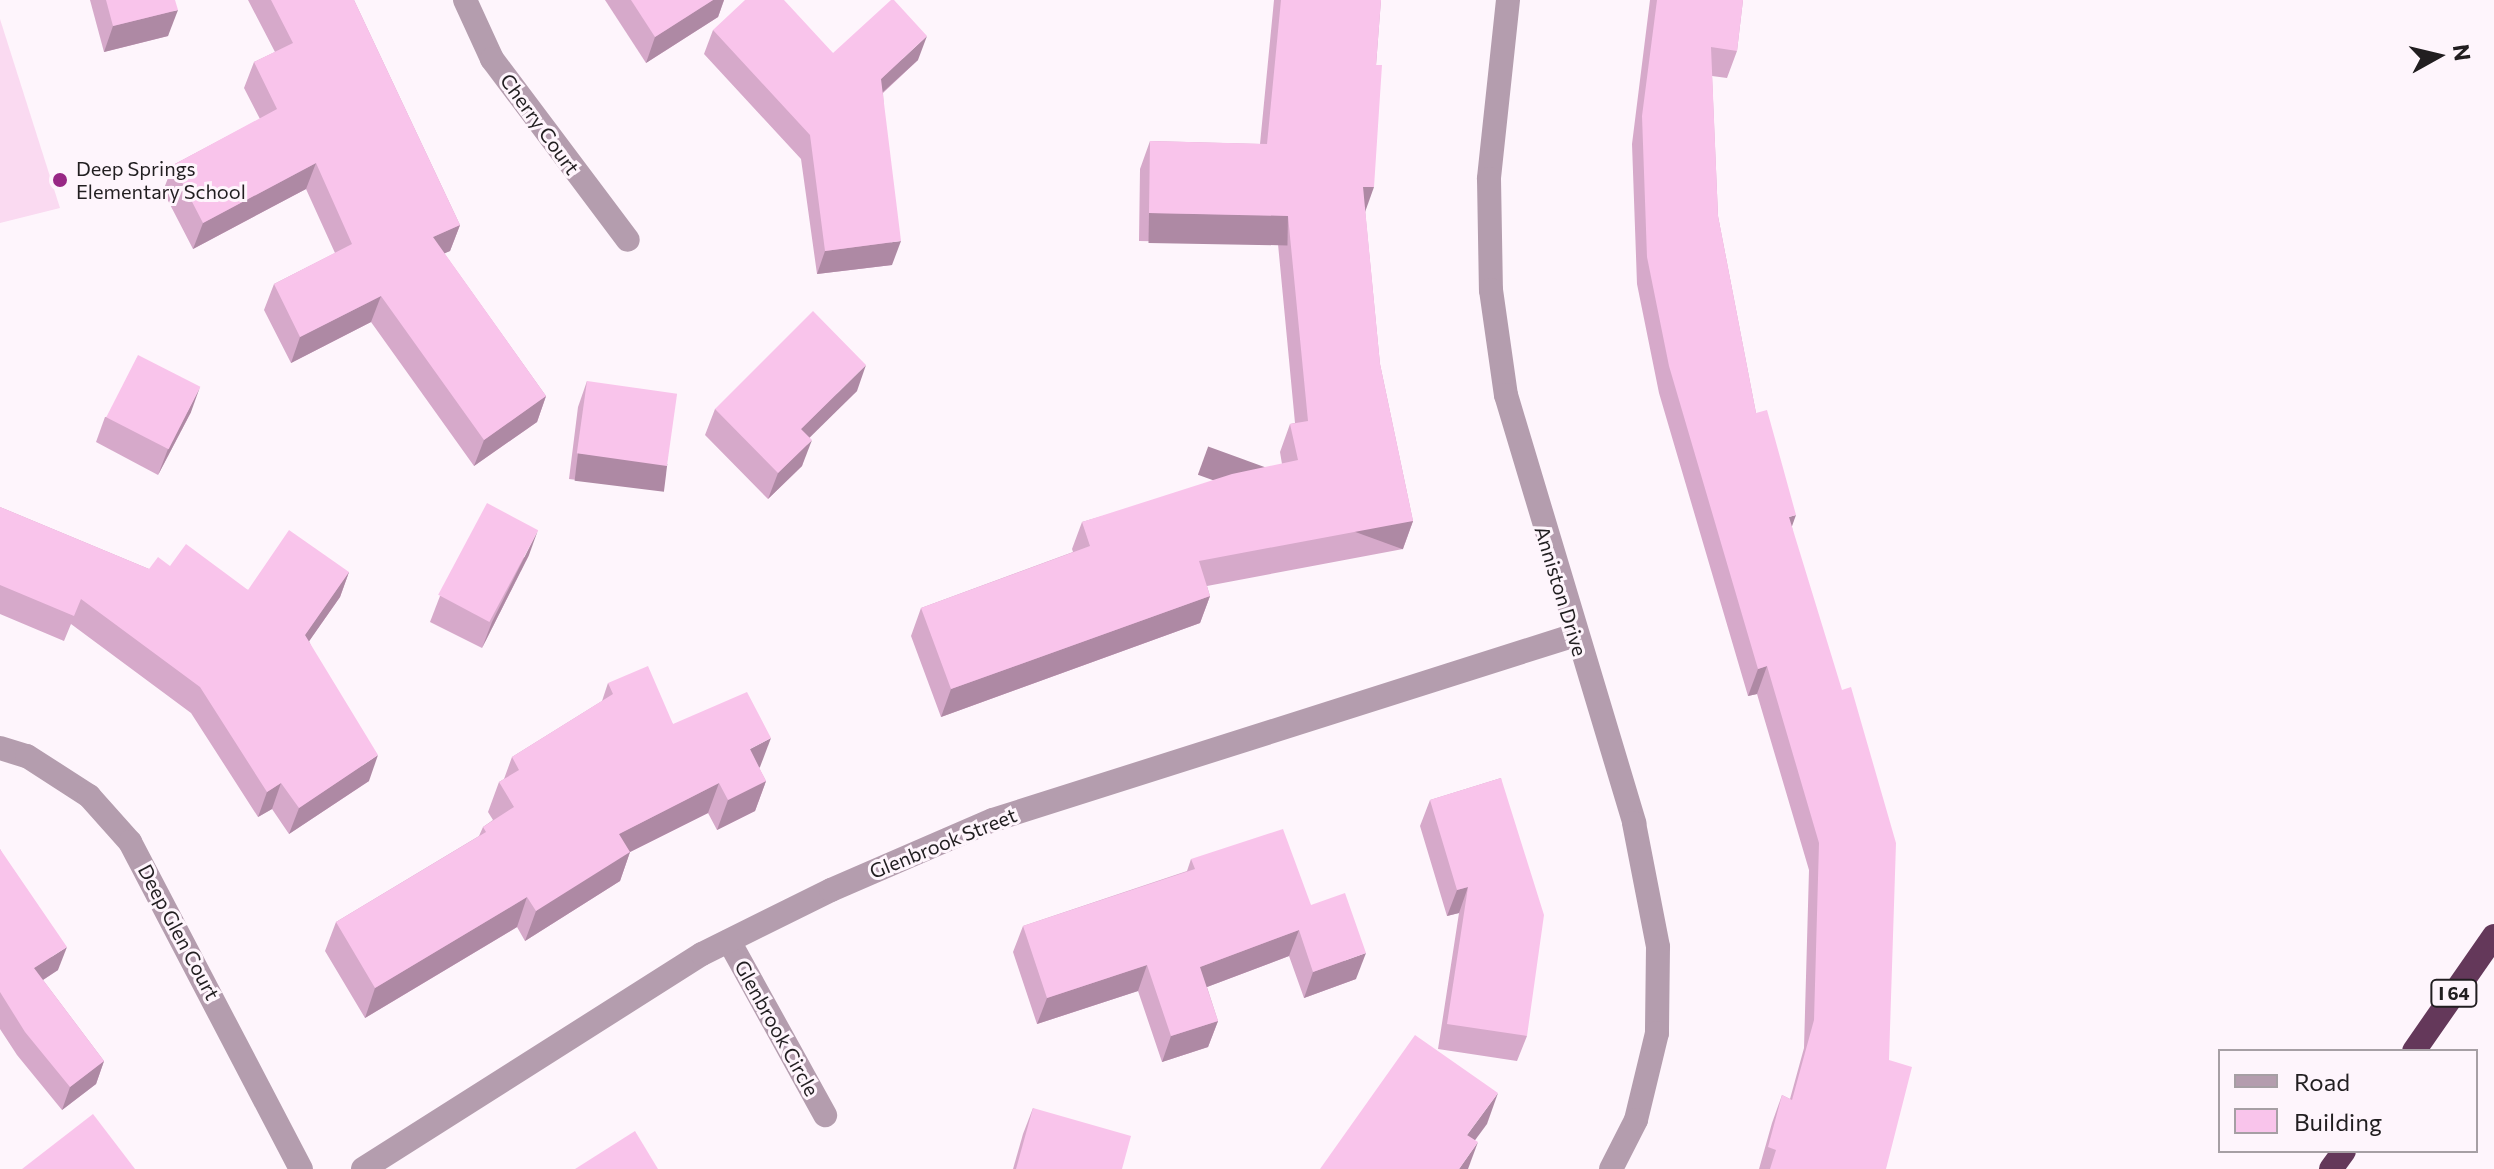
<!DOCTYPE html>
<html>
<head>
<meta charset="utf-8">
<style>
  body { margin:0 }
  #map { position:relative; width:2494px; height:1169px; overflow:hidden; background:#fef5fc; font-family:Commissioner,sans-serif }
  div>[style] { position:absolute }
  .green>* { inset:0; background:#fadaf1 }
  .minor>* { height:24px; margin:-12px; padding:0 12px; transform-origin:12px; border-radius:12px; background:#b49dae }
  .highway>* { height:24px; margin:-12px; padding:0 12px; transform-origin:12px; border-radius:12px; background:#64385a }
  .wall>* { inset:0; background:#d6a9ca }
  .shaded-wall>* { inset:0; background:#ae89a4; transform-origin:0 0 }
  .building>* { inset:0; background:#f9c4eb; transform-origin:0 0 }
  .dots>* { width:22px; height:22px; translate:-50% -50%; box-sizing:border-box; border:4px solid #fef5fc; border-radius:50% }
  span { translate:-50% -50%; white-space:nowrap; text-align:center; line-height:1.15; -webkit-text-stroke:6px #fef5fc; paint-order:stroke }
  .shield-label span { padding:2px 6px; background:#fef5fc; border:2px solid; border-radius:6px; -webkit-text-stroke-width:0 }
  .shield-label { font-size:18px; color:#211e20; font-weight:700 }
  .street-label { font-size:20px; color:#211e20 }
  .poi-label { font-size:20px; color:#211e20 }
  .left { translate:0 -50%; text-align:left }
  .legend { position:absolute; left:2218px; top:1049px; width:260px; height:104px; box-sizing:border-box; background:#fef5fc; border:2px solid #a69fa4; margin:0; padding:10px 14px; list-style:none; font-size:24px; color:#211e20 }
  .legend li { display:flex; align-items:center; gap:16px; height:40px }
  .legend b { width:40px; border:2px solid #a69fa4 }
  .north { position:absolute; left:2398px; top:16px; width:80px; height:80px; -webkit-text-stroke:6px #fef5fc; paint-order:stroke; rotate:82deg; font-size:22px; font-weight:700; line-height:32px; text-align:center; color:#211e20 }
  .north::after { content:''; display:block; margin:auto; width:28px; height:36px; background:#211e20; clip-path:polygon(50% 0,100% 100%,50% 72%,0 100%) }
</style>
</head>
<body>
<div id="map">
  <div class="green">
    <div style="clip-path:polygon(0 19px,60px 208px,0 223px)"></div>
  </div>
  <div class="minor">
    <div style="left:465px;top:0;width:65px;rotate:65.4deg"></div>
    <div style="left:492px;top:59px;width:226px;rotate:53.1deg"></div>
    <div style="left:1508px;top:0;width:180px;rotate:96.1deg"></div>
    <div style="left:1489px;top:179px;width:111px;rotate:89deg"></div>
    <div style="left:1491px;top:290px;width:106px;rotate:81.9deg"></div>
    <div style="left:1506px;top:395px;width:447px;rotate:73.3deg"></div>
    <div style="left:1634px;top:823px;width:126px;rotate:79deg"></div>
    <div style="left:1658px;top:947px;width:86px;rotate:90.7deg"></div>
    <div style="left:1657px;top:1033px;width:89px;rotate:103.6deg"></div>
    <div style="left:1636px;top:1120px;width:55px;rotate:117deg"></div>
    <div style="left:0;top:748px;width:28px;rotate:17deg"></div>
    <div style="left:27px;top:756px;width:74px;rotate:32.8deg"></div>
    <div style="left:89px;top:796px;width:62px;rotate:48.3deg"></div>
    <div style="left:130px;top:842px;width:369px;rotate:62.4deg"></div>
    <div style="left:729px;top:941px;width:199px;rotate:61.1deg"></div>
    <div style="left:363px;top:1169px;width:401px;rotate:-32.4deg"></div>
    <div style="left:702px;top:954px;width:144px;rotate:-26.4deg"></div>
    <div style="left:831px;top:890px;width:176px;rotate:-23.4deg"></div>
    <div style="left:993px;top:820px;width:611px;rotate:-17.63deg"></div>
  </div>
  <div class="highway">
    <div style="left:2414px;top:1051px;width:140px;rotate:-55.2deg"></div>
    <div style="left:2331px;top:1169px;width:22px;rotate:-54deg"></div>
  </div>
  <div class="wall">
    <div style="clip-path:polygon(90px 0,175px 0,168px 36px,104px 52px)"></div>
    <div style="clip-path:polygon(248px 0,354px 0,460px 225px,450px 251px,444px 253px,546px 396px,537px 422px,474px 466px,371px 322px,291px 363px,264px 310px,274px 284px,335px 253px,306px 189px,193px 249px,163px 191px,173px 165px,260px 119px,244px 88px,254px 62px,275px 52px)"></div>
    <div style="clip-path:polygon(605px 0,724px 0,718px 17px,646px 63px)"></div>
    <div style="clip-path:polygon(1274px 0,1381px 0,1365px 210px,1380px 364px,1413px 521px,1403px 549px,1207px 586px,1210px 596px,1200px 623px,941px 717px,911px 636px,921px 608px,1073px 552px,1072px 549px,1082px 522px,1282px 464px,1280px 452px,1290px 424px,1295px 423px,1278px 244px,1139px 241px,1140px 169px,1150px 141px,1260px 144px)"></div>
    <div style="clip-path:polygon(1650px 0,1743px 0,1737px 51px,1727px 78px,1712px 76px,1718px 216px,1756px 413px,1792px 527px,1886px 1169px,1759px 1169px,1772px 1123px,1782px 1095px,1790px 1099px,1804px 1048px,1809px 870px,1757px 694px,1748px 696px,1659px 393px,1637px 284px,1632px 144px)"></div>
    <div style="clip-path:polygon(713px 30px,833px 53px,918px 60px,883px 93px,892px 265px,817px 274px,801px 159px,704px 54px)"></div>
    <div style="clip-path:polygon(587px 381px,667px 464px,657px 490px,569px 479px,578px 407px)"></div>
    <div style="clip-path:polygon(857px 391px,809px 437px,802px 466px,768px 499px,705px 435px,715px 409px)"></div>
    <div style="clip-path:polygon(191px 412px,158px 475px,96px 442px,105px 417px)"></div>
    <div style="clip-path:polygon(0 507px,149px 569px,170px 566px,248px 590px,349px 572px,340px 597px,309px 641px,369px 781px,289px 834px,272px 809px,258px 817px,191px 713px,71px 624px,64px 641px,0 614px)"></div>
    <div style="clip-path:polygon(529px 555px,482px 648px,430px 622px,440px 596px)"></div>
    <div style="clip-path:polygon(608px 683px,673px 724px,760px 767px,759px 768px,766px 781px,755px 811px,717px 830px,708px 813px,630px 852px,620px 881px,525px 941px,517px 927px,365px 1018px,325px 951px,336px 922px,479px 836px,483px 827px,493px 820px,488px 812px,499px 782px,504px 779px,512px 757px,602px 701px)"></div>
    <div style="clip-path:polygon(1501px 778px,1527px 1036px,1517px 1061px,1438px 1049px,1459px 913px,1447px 916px,1420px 826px,1430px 800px)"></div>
    <div style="clip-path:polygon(0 849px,58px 970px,43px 980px,104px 1061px,96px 1084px,62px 1110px,17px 1055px,0 1029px)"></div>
    <div style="clip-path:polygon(1191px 859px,1311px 905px,1356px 979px,1304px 998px,1289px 956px,1207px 987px,1218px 1021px,1208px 1047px,1162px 1062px,1138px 991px,1037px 1024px,1013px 952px,1023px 926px,1187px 871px)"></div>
    <div style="clip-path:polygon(1033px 1108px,1122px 1169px,1013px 1169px,1023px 1134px)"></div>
  </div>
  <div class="shaded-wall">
    <div style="clip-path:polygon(713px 0,724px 0,718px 17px,646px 63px,655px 37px)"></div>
    <div style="clip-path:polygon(178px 10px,168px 36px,104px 52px,113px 26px)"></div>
    <div style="clip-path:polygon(927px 36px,918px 60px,872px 102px,881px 79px)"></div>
    <div style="clip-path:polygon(316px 163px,306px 189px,193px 249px,203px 223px)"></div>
    <div style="clip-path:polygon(1363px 187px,1374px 187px,1364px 215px)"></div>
    <div style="left:1149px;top:213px;width:139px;height:30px;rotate:1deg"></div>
    <div style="clip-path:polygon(460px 225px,450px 251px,423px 263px,433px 237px)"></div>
    <div style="clip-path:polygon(901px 241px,892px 265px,817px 274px,825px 251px)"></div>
    <div style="clip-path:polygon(381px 296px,371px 322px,291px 363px,300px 337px)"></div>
    <div style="clip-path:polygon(866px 365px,857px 391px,792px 455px,801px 429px)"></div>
    <div style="clip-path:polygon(200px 387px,191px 412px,158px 475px,168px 449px)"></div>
    <div style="clip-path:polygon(546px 396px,537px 422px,474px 466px,484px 440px)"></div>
    <div style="clip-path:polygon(812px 440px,802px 466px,768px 499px,778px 473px)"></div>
    <div style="left:578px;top:453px;width:90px;height:28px;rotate:7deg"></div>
    <div style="clip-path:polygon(1796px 515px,1786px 543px,1789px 517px)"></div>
    <div style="left:1413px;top:521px;width:30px;height:218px;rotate:110deg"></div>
    <div style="clip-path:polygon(538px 530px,529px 555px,482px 648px,492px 622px)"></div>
    <div style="clip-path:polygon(349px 572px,340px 597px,296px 660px,305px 635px)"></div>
    <div style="clip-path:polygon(1210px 596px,1200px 623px,941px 717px,951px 689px)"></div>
    <div style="clip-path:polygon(1767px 666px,1757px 694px,1748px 696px,1758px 669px)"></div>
    <div style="clip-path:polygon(771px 738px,760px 767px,739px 778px,750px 749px)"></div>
    <div style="clip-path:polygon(378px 755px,369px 781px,289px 834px,299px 808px)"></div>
    <div style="clip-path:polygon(766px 781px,755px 811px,717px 830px,728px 800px)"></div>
    <div style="clip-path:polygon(281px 783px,272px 809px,258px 817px,267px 792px)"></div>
    <div style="clip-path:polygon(719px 783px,708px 813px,630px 852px,620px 881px,525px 941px,536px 911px,619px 834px)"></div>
    <div style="clip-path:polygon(1468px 887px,1459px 913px,1447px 916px,1457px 890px)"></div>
    <div style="clip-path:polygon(527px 897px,517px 927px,365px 1018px,375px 988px)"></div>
    <div style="clip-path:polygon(1299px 930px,1289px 956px,1191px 993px,1200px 967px)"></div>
    <div style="clip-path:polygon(67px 947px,58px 970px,26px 991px,34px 968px)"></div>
    <div style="clip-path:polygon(1366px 953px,1356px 979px,1304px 998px,1313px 972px)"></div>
    <div style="clip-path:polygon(1147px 965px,1138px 991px,1037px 1024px,1047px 998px)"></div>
    <div style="clip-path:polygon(1218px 1021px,1208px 1047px,1162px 1062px,1171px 1036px)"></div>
    <div style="clip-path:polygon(104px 1061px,96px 1084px,62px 1110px,70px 1087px)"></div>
    <div style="clip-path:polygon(1498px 1093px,1487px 1124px,1456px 1166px,1467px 1135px)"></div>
    <div style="clip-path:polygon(1478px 1142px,1468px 1169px,1459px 1169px)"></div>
  </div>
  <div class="building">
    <div style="clip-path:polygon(106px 0,175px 0,178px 10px,113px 26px)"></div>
    <div style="clip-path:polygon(271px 0,354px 0,460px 225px,433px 237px,546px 396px,484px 440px,381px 296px,300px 337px,274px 284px,352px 244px,316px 163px,203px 223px,173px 165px,277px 109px,254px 62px,293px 43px)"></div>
    <div style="clip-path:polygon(631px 0,713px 0,655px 37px)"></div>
    <div style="clip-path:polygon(745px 0,784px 0,833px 53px,891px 0,894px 0,927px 36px,881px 79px,901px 241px,825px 251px,810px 135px,713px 30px)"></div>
    <div style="clip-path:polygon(1281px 0,1381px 0,1376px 65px,1382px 65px,1374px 187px,1363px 187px,1380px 364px,1413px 521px,1199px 561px,1210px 596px,951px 689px,921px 608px,1090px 546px,1082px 522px,1232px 474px,1298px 460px,1290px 424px,1308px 421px,1288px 216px,1149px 213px,1150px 141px,1267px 144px)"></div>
    <div style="clip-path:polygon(1657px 0,1743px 0,1737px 51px,1711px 47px,1718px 216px,1756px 413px,1767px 410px,1796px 515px,1789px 517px,1842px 690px,1851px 687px,1896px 843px,1889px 1060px,1912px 1067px,1886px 1169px,1770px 1169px,1776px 1150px,1768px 1147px,1782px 1095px,1792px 1100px,1814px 1020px,1819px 843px,1767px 666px,1758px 669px,1669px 366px,1647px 257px,1642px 116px)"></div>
    <div style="clip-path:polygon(813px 311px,866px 365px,801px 429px,812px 440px,778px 473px,715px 409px)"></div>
    <div style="left:138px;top:355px;width:70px;height:70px;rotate:27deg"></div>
    <div style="left:587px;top:381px;width:91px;height:73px;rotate:8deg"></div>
    <div style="left:487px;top:503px;width:58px;height:104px;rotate:28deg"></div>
    <div style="clip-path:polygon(0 507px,149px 569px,158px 557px,170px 566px,186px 544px,248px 590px,289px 530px,349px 572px,305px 635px,378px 755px,299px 808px,281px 783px,267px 792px,200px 687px,81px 599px,74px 616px,0 585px)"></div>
    <div style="clip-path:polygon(648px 666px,673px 724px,747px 692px,771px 738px,750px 749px,766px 781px,728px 800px,719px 783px,619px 834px,630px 852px,536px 911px,527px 897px,375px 988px,336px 922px,486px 832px,483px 827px,514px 807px,499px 782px,519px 770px,512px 757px,613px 694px,608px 683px)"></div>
    <div style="clip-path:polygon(1501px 778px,1544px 915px,1527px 1036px,1447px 1024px,1468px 887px,1457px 890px,1430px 800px)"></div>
    <div style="clip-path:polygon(1283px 829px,1311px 905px,1345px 893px,1366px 953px,1313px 972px,1299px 930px,1200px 967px,1218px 1021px,1171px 1036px,1147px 965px,1047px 998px,1023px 926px,1195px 869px,1191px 859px)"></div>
    <div style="clip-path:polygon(0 849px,67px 947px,34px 968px,104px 1061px,70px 1087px,25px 1032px,0 992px)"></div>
    <div style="clip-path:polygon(1415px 1035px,1498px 1093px,1467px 1135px,1478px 1142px,1459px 1169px,1320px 1169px)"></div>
    <div style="clip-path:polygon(1033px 1108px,1131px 1136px,1122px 1169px,1016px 1169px)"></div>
    <div style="clip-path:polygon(93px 1114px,135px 1169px,22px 1169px)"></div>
    <div style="clip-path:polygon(635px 1131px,658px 1169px,575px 1169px)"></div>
  </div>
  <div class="dots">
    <div style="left:60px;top:180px;background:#982785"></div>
  </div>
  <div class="shield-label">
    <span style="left:2454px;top:993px">I 64</span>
  </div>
  <div class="street-label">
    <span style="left:540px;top:124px;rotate:54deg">Cherry Court</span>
    <span style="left:1561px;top:591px;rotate:73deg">Anniston Drive</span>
    <span style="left:943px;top:843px;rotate:-22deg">Glenbrook Street</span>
    <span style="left:179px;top:932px;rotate:62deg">Deep Glen Court</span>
    <span style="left:777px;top:1028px;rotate:61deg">Glenbrook Circle</span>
  </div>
  <div class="poi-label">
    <span class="left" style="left:76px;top:180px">Deep Springs<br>Elementary School</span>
  </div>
  <ul class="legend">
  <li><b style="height:10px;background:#b49dae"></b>Road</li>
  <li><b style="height:22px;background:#f9c4eb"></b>Building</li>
  </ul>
  <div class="north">N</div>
</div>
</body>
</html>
